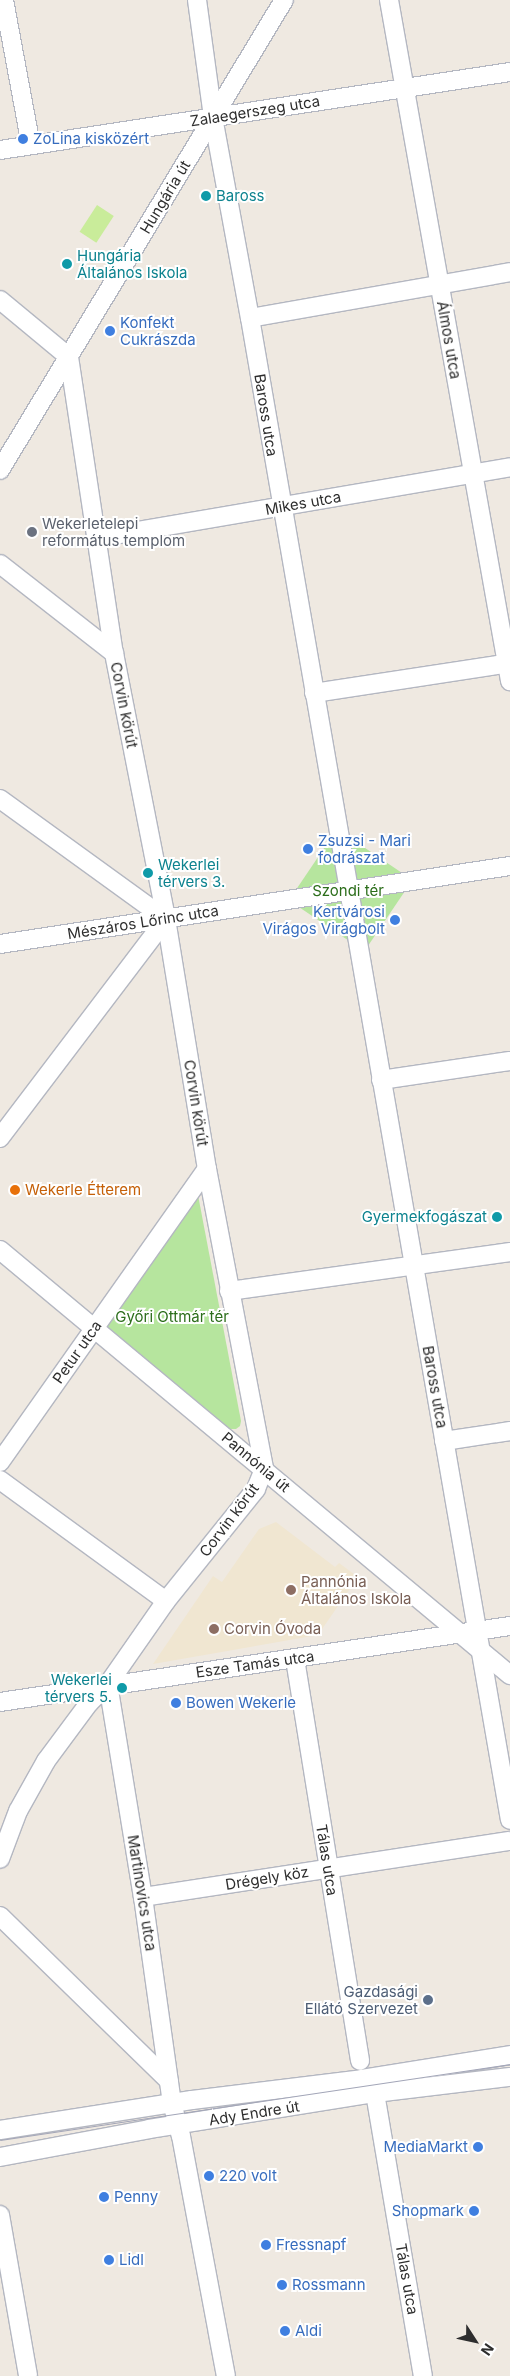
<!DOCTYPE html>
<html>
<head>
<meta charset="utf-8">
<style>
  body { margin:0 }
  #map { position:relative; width:510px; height:2376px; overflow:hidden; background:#efe9e1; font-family:Inter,sans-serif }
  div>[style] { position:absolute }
  .education>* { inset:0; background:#f0e6d1 }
  .green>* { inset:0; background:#b6e59e; transform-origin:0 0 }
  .pitch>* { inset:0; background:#c9ec9a; transform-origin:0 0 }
  .roads { filter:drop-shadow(1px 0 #b4b7c1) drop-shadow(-1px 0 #b4b7c1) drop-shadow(0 1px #b4b7c1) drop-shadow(0 -1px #b4b7c1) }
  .minor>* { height:18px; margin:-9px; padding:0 9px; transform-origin:9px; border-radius:9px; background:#fff }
  .tram>* { height:1px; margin:-0.5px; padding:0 0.5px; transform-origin:0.5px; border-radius:0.5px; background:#a3a6b8 }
  .dots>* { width:14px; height:14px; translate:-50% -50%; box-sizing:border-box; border:2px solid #fff; border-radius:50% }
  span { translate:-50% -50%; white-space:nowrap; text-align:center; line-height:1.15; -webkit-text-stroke:4px #fff; paint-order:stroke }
  .street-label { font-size:15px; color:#2e2e2e }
  .shop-label { font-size:15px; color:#366cbe }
  .left { translate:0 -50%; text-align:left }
  .right { translate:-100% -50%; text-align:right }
  .culture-label { font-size:15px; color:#0d838f }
  .worship-label { font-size:15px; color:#5b616d }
  .park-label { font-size:15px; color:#2c6e1b }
  .food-label { font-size:15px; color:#c56008 }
  .education-label { font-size:15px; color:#785e54 }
  .service-label { font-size:15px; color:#4e5e75 }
  .north { position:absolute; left:450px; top:2316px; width:50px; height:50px; -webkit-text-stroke:4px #fff; paint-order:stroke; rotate:125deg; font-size:14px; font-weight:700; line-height:20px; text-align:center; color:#2e2e2e }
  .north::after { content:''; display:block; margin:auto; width:18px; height:22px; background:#2e2e2e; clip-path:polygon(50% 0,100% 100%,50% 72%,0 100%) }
</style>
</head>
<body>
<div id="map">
  <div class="education">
    <div style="clip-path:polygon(276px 1522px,335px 1567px,339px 1563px,358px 1577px,318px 1635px,153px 1664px,213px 1576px,222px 1582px,259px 1529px)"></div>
  </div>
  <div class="green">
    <div style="left:337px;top:829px;width:91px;height:86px;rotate:34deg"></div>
    <div style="clip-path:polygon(198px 1195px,241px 1421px,240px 1426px,236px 1429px,230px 1429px,106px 1326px)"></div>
  </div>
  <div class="pitch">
    <div style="left:97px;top:205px;width:20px;height:32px;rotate:33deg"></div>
  </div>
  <div class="roads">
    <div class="minor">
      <div style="left:4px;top:0;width:147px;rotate:79.5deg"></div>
      <div style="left:197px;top:0;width:118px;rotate:82.2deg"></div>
      <div style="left:213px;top:117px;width:204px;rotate:79.6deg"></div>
      <div style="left:250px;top:318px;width:1524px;rotate:80.18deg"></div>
      <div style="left:389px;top:0;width:692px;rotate:79.92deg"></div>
      <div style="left:0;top:150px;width:516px;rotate:-8.7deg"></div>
      <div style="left:0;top:300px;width:89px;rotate:39.6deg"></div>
      <div style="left:69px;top:357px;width:299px;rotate:81.4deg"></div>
      <div style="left:114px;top:653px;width:271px;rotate:78.9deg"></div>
      <div style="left:166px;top:919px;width:253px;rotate:80.7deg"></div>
      <div style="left:207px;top:1169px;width:305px;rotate:79.2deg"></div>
      <div style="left:264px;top:1469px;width:22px;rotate:112deg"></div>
      <div style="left:256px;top:1489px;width:144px;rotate:128.8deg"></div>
      <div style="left:166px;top:1601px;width:101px;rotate:124.9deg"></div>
      <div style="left:108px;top:1684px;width:27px;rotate:135deg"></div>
      <div style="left:89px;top:1703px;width:72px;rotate:126.6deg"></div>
      <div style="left:46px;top:1761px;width:57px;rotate:119.2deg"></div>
      <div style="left:18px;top:1811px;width:51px;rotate:110.6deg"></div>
      <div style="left:250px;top:318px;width:264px;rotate:-10deg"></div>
      <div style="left:0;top:470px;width:549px;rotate:-58.86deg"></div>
      <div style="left:96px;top:538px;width:420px;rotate:-9.7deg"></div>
      <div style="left:0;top:564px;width:145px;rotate:38deg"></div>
      <div style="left:314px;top:693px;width:198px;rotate:-8.7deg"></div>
      <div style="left:0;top:799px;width:205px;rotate:35.9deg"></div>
      <div style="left:166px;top:919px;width:275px;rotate:127.2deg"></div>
      <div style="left:0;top:944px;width:516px;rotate:-8.7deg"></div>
      <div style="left:381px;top:1080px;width:130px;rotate:-8.4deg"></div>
      <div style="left:0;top:1250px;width:664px;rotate:39.81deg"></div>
      <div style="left:229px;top:1291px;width:284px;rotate:-7.9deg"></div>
      <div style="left:444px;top:1441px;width:67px;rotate:-8.6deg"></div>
      <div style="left:0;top:1462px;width:359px;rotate:-54.8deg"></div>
      <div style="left:0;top:1480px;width:205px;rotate:36.1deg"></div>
      <div style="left:295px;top:1659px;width:407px;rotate:80.8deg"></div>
      <div style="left:108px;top:1684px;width:216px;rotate:80.7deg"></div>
      <div style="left:143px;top:1897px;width:208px;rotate:82deg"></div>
      <div style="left:172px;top:2103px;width:34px;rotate:75deg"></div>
      <div style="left:181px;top:2136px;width:244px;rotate:79.4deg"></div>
      <div style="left:0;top:1702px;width:516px;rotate:-8.48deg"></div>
      <div style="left:143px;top:1897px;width:371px;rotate:-8.7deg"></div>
      <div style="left:0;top:1916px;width:236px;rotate:44.3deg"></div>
      <div style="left:370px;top:2085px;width:9px;rotate:58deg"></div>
      <div style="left:375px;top:2093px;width:287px;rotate:80.4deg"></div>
      <div style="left:0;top:2130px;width:194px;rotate:-8.9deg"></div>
      <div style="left:192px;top:2100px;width:171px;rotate:-7deg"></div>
      <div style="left:362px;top:2079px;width:150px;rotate:-9.2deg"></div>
      <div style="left:0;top:2157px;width:152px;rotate:-10.6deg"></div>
      <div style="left:149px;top:2129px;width:229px;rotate:-9.1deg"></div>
      <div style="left:375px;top:2093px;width:136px;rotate:-6.8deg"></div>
      <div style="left:0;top:2215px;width:163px;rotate:80.1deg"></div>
    </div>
  </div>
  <div class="tram">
    <div style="left:0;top:2140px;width:516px;rotate:-8.48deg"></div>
  </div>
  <div class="dots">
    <div style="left:23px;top:139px;background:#3f7fe0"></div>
    <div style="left:206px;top:196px;background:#0f9aa8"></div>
    <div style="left:67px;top:264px;background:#0f9aa8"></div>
    <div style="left:110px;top:331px;background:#3f7fe0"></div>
    <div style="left:32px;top:532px;background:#6b7280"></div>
    <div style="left:308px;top:849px;background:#3f7fe0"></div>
    <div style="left:148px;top:873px;background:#0f9aa8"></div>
    <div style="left:395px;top:920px;background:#3f7fe0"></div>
    <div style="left:15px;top:1190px;background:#e8710a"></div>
    <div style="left:497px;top:1217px;background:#0f9aa8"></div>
    <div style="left:291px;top:1590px;background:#8d6e63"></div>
    <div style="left:214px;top:1629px;background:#8d6e63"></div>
    <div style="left:122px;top:1688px;background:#0f9aa8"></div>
    <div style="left:176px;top:1703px;background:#3f7fe0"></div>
    <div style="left:428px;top:2000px;background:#5c6f8a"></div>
    <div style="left:478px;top:2147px;background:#3f7fe0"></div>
    <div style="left:209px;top:2176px;background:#3f7fe0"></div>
    <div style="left:104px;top:2197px;background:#3f7fe0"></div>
    <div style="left:474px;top:2211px;background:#3f7fe0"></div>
    <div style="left:266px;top:2245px;background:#3f7fe0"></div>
    <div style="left:109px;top:2260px;background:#3f7fe0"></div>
    <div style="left:282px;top:2285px;background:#3f7fe0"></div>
    <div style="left:285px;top:2331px;background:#3f7fe0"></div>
  </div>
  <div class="street-label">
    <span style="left:255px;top:111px;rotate:-9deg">Zalaegerszeg utca</span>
    <span style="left:165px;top:197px;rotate:-59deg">Hungária út</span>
    <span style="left:449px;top:340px;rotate:80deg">Álmos utca</span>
    <span style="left:266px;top:415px;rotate:81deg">Baross utca</span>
    <span style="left:303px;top:503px;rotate:-10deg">Mikes utca</span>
    <span style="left:124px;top:705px;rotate:79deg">Corvin körút</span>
    <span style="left:143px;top:922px;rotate:-9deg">Mészáros Lőrinc utca</span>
    <span style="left:196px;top:1103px;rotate:81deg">Corvin körút</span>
    <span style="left:77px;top:1352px;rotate:-55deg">Petur utca</span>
    <span style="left:435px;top:1387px;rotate:80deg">Baross utca</span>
    <span style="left:256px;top:1462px;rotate:40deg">Pannónia út</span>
    <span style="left:229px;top:1520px;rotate:-53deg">Corvin körút</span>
    <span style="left:255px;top:1664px;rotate:-8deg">Esze Tamás utca</span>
    <span style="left:327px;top:1860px;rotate:81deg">Tálas utca</span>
    <span style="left:267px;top:1878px;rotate:-9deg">Drégely köz</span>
    <span style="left:142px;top:1893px;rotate:81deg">Martinovics utca</span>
    <span style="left:254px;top:2113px;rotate:-9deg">Ady Endre út</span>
    <span style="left:407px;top:2279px;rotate:80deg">Tálas utca</span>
  </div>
  <div class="shop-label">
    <span class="left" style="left:33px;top:139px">ZoLina kisközért</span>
    <span class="left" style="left:120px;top:331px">Konfekt<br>Cukrászda</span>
    <span class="left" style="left:318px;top:849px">Zsuzsi - Mari<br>fodrászat</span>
    <span class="right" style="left:385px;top:920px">Kertvárosi<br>Virágos Virágbolt</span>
    <span class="left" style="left:186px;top:1703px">Bowen Wekerle</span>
    <span class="right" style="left:468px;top:2147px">MediaMarkt</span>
    <span class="left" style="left:219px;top:2176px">220 volt</span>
    <span class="left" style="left:114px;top:2197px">Penny</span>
    <span class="right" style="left:464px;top:2211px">Shopmark</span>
    <span class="left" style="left:276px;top:2245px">Fressnapf</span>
    <span class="left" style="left:119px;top:2260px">Lidl</span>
    <span class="left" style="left:292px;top:2285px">Rossmann</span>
    <span class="left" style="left:295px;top:2331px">Aldi</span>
  </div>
  <div class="culture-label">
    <span class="left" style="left:216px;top:196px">Baross</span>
    <span class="left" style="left:77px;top:264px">Hungária<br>Általános Iskola</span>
    <span class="left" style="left:158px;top:873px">Wekerlei<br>térvers 3.</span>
    <span class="right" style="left:487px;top:1217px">Gyermekfogászat</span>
    <span class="right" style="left:112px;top:1688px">Wekerlei<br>térvers 5.</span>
  </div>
  <div class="worship-label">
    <span class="left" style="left:42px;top:532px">Wekerletelepi<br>református templom</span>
  </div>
  <div class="park-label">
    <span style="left:348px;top:891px">Szondi tér</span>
    <span style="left:172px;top:1317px">Győri Ottmár tér</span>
  </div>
  <div class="food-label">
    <span class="left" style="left:25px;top:1190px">Wekerle Étterem</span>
  </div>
  <div class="education-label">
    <span class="left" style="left:301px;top:1590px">Pannónia<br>Általános Iskola</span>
    <span class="left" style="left:224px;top:1629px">Corvin Óvoda</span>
  </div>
  <div class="service-label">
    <span class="right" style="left:418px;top:2000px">Gazdasági<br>Ellátó Szervezet</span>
  </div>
  <div class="north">N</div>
</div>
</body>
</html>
